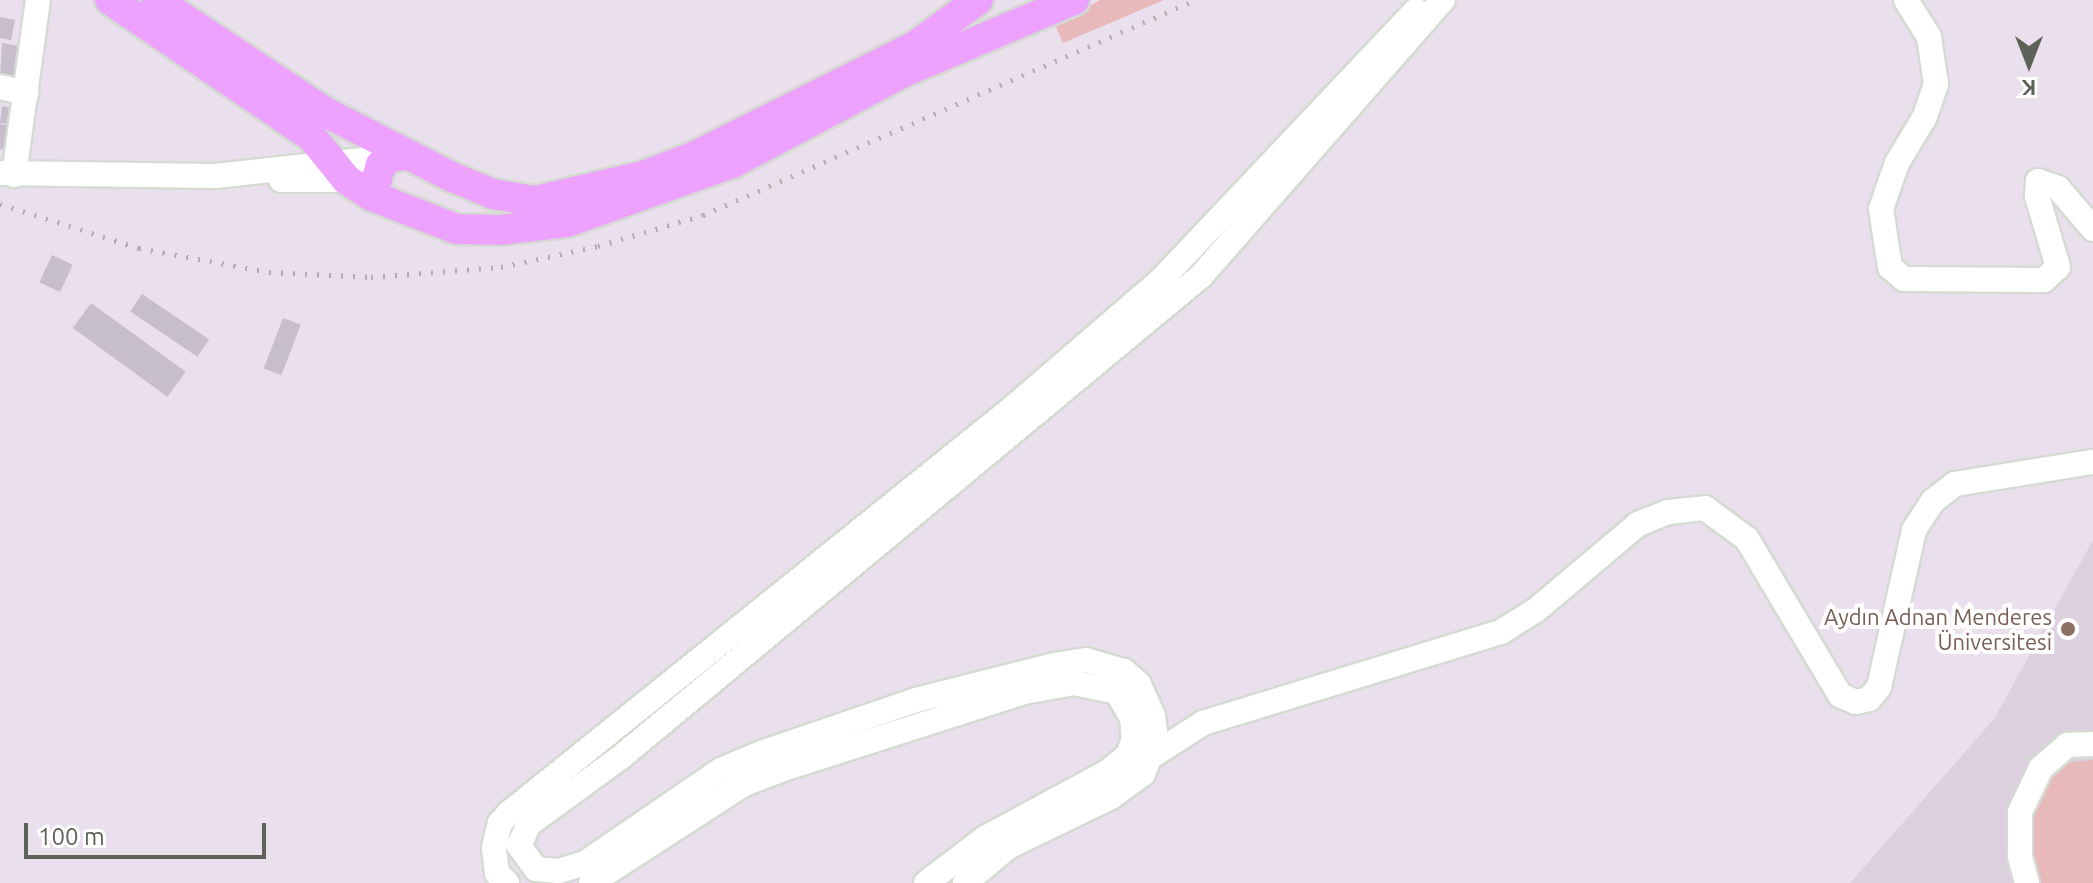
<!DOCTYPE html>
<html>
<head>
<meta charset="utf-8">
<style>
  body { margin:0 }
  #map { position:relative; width:2093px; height:883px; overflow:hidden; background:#eadfed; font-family:Ubuntu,sans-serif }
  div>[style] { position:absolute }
  .education>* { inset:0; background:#dcd0df }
  .green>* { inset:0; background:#e8b9ba }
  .building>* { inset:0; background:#c6beca; transform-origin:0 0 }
  .roads { filter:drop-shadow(2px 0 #d5dbd3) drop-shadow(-2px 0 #d5dbd3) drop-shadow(0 2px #d5dbd3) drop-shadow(0 -2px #d5dbd3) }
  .minor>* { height:24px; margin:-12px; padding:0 12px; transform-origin:12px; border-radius:12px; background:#fff }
  .major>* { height:30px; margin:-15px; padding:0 15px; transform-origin:15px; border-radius:15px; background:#eea2ff }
  .rail>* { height:5px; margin-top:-2.5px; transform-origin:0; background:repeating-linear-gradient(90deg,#adaeab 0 2px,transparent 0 12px) }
  .dots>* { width:22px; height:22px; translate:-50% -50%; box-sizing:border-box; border:4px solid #fff; border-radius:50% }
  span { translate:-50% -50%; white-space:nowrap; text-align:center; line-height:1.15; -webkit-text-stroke:8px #fff; paint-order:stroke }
  .education-label { font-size:22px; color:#785e54 }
  .right { translate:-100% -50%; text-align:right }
  .north { position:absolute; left:1989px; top:24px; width:80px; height:80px; -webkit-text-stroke:6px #fff; paint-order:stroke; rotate:180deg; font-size:22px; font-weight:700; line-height:32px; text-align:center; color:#5d6258 }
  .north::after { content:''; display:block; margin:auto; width:28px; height:36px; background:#5d6258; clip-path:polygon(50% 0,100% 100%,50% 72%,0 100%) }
  .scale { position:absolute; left:24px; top:823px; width:242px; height:36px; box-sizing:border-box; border:4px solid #5d6258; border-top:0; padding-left:10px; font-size:24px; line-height:28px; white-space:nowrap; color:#5d6258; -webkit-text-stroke:6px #fff; paint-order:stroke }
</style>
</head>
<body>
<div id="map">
  <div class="education">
    <div style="clip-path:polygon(2093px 540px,2093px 883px,1850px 883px,1994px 719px)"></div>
  </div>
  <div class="green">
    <div style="clip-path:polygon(1100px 0,1164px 0,1063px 43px,1055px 25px)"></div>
    <div style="clip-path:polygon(2093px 760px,2093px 883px,2018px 883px,2034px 767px)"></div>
  </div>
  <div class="building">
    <div style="clip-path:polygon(0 17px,15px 20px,11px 40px,0 38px)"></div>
    <div style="clip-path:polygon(2px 43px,26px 47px,20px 82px,0 78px)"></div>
    <div style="clip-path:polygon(2px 106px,18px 109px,14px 125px,0 123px)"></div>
    <div style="clip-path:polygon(0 124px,11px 126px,12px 151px,0 149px)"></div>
    <div style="left:52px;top:255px;width:23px;height:30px;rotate:25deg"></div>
    <div style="left:142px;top:294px;width:81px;height:21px;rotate:34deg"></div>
    <div style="left:91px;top:303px;width:117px;height:31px;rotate:36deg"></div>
    <div style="left:283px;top:318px;width:19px;height:54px;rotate:21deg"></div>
  </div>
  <div class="roads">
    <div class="minor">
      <div style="left:1906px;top:0;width:44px;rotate:58.1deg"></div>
      <div style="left:1929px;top:37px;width:48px;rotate:81.5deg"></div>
      <div style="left:1936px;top:84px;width:36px;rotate:109deg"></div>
      <div style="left:1924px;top:118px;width:52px;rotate:121deg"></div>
      <div style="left:1897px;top:163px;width:49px;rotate:109.2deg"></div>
      <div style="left:1881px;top:209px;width:59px;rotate:81.2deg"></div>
      <div style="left:1890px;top:267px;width:18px;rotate:41deg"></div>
      <div style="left:1904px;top:279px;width:140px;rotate:0.4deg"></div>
      <div style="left:2044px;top:280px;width:19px;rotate:-43deg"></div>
      <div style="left:2058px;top:267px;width:74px;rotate:-106.5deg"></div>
      <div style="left:2037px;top:196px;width:15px;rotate:-86deg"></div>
      <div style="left:2038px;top:181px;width:21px;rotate:19deg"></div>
      <div style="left:2058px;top:188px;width:54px;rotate:49.5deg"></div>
      <div style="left:0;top:87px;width:27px;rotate:13deg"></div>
      <div style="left:0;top:173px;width:215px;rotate:0.8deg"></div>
      <div style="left:215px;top:176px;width:176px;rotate:-6.2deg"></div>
      <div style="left:14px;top:175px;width:177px;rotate:-82.2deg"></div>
      <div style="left:281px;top:180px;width:66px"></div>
      <div style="left:1152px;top:756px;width:61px;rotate:-32.9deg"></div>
      <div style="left:1203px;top:723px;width:312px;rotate:-17deg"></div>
      <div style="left:1501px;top:632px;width:41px;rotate:-32.2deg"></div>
      <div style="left:1536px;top:610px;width:133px;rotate:-40.1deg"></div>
      <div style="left:1638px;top:524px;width:32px;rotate:-22deg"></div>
      <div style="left:1668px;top:512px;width:37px;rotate:-6deg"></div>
      <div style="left:1705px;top:508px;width:52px;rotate:36.4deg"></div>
      <div style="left:1747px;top:539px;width:182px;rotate:59.2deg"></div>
      <div style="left:1840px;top:695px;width:17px;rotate:24deg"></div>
      <div style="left:1856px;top:702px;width:13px;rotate:-13deg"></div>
      <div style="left:1869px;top:699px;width:16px;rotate:-50deg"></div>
      <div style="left:1879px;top:687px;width:161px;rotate:-77.4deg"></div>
      <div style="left:1914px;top:530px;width:35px;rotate:-57deg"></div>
      <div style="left:1933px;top:501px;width:28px;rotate:-38deg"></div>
      <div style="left:1955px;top:484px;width:140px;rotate:-9.1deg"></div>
      <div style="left:507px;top:883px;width:14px;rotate:-135deg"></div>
      <div style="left:497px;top:873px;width:25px;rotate:-97deg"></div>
      <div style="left:494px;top:848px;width:26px;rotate:-77deg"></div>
      <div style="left:500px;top:823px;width:13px;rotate:-48deg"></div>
      <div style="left:509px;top:813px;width:643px;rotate:-38.81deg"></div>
      <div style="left:1010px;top:410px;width:199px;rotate:-40.7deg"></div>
      <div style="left:1161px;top:280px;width:371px;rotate:-46.6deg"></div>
      <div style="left:591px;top:883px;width:182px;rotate:-32.9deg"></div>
      <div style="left:744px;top:784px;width:42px;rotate:-21deg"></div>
      <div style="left:783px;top:769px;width:253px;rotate:-17.7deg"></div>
      <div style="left:1024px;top:692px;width:51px;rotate:-10.2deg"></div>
      <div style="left:1074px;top:683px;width:44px;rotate:11.8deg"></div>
      <div style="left:1117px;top:692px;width:30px;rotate:60deg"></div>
      <div style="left:1132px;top:718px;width:21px;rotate:85deg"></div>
      <div style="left:1134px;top:739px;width:17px;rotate:111deg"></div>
      <div style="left:1128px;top:755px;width:25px;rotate:140deg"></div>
      <div style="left:1109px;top:771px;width:141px;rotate:151.6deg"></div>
      <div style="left:985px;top:838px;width:74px;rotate:142.7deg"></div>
      <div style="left:965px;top:883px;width:56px;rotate:-39.9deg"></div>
      <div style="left:1008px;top:847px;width:114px;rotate:-25.9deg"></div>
      <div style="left:1111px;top:797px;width:39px;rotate:-36deg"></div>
      <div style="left:1143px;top:774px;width:36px;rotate:-69deg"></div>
      <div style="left:1156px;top:740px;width:24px;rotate:-97deg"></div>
      <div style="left:1153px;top:716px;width:35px;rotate:-114deg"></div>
      <div style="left:1139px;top:684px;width:20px;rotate:-139deg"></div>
      <div style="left:1124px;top:671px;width:40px;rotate:-164deg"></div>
      <div style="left:1086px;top:660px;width:31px;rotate:171deg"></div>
      <div style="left:1055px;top:665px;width:143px;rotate:165.9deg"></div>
      <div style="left:916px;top:700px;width:164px;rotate:161.1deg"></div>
      <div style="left:761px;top:753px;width:43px;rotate:157deg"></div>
      <div style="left:721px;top:770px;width:165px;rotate:145.6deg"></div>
      <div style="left:585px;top:863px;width:28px;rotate:163deg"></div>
      <div style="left:558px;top:871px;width:22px;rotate:-175deg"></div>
      <div style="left:536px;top:869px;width:29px;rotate:-126deg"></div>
      <div style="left:519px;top:846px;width:24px;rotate:-66deg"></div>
      <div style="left:529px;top:824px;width:114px;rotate:-36.1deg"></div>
      <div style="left:621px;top:757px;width:753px;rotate:-39.67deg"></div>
      <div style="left:1201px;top:276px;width:367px;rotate:-48.8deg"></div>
      <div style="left:2027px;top:883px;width:28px;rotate:-105deg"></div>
      <div style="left:2020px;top:856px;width:44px;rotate:-90deg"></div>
      <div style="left:2020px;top:812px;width:49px;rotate:-64.5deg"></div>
      <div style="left:2041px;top:768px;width:35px;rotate:-41deg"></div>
      <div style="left:2067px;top:745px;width:26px;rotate:-2deg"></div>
    </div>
    <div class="major">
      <div style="left:110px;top:0;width:244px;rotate:34.1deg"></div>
      <div style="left:312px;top:137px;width:55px;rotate:50.9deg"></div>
      <div style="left:347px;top:180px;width:30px;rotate:33deg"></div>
      <div style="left:372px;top:196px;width:90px;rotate:21.4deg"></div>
      <div style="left:456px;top:229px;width:45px;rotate:1.3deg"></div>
      <div style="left:501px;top:230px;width:66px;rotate:-6.9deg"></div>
      <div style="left:567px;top:222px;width:176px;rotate:-19.6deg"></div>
      <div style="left:733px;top:163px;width:194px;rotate:-28deg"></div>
      <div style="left:904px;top:72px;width:185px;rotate:-23deg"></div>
      <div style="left:156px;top:0;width:205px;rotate:33.5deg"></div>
      <div style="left:327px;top:113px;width:140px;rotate:27.1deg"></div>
      <div style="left:452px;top:177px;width:44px;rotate:22.5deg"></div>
      <div style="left:493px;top:194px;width:42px;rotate:9.7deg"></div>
      <div style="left:534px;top:201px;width:112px;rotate:-12.9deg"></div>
      <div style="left:643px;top:176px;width:56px;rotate:-21deg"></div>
      <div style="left:695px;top:156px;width:246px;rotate:-26.6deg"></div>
      <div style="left:915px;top:46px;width:78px;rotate:-36.1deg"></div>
      <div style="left:372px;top:196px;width:32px;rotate:-74deg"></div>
      <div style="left:381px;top:165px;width:12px;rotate:-42deg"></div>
      <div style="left:390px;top:157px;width:18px;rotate:-6deg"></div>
    </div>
  </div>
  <div class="rail">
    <div style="left:0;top:204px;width:146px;rotate:17.6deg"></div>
    <div style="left:139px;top:248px;width:132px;rotate:10.5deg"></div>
    <div style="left:269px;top:272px;width:102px;rotate:2.8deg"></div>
    <div style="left:371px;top:277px;width:130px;rotate:-4.4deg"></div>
    <div style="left:501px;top:267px;width:99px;rotate:-12.2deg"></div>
    <div style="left:598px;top:246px;width:109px;rotate:-16.4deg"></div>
    <div style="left:703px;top:215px;width:537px;rotate:-23.6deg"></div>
  </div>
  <div class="dots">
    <div style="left:2068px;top:629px;background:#8d6e63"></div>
  </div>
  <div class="education-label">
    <span class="right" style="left:2052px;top:629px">Aydın Adnan Menderes<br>Üniversitesi</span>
  </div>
  <div class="north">K</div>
  <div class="scale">100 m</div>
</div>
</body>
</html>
